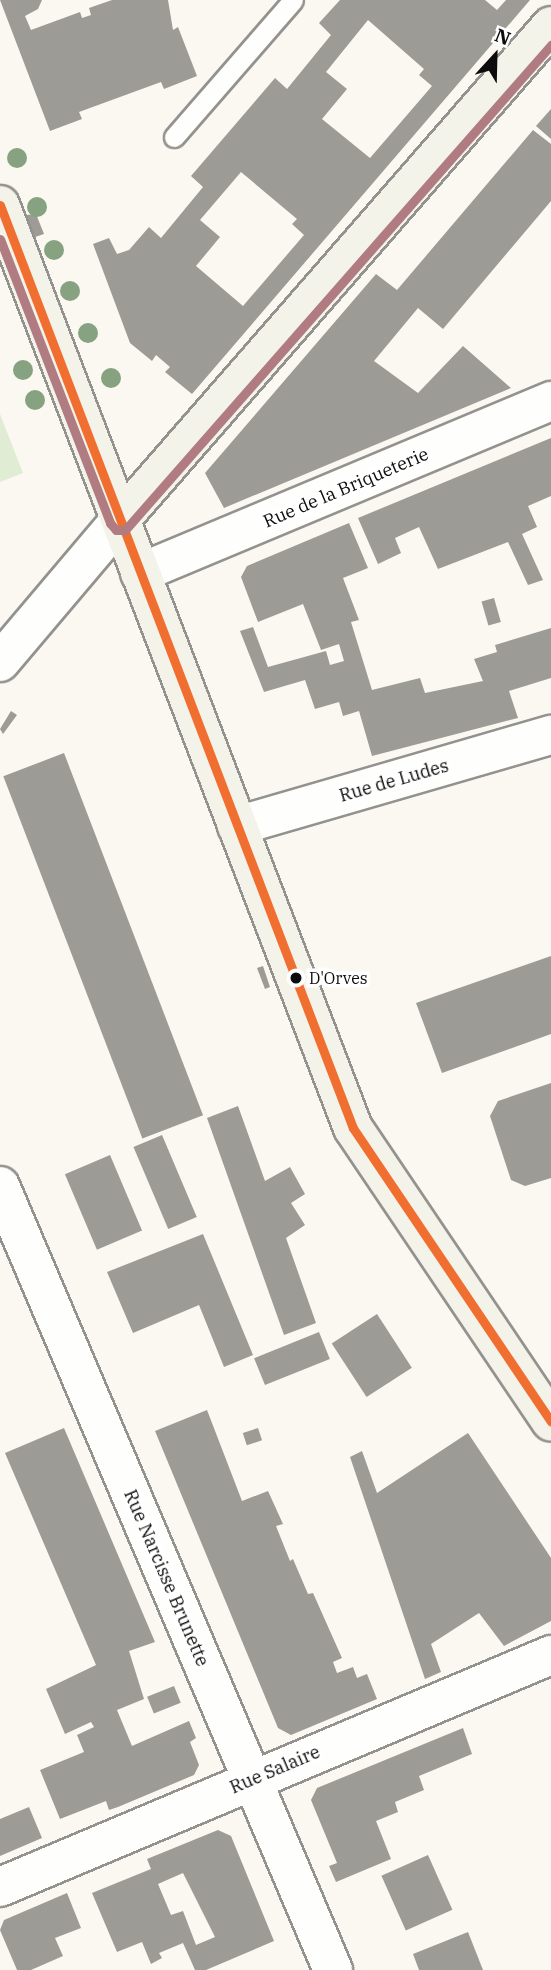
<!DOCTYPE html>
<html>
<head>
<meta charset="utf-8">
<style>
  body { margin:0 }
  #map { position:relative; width:551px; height:1970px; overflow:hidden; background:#faf8f0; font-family:"IBM Plex Serif",serif }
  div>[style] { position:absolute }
  .green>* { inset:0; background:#e0ecd3 }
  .building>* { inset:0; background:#9c9b96; transform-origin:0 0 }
  .roads { filter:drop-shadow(2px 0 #93928f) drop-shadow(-2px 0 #93928f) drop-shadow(0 2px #93928f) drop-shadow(0 -2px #93928f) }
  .lane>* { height:19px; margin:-9.5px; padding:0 9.5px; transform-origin:9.5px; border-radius:9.5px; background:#fefefd }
  .street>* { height:38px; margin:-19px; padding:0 19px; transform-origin:19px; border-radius:19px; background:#fefefd }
  .secondary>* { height:38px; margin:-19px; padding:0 19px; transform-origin:19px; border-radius:19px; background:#f3f3e9 }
  .bus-1>* { height:9px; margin:-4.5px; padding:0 4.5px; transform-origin:4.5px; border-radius:4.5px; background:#f06e30 }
  .bus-2>* { height:9px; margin:-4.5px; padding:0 4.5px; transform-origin:4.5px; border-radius:4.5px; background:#b07c81 }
  .trees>* { width:20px; height:20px; margin:-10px; border-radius:50%; background:#87a280 }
  .dots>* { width:19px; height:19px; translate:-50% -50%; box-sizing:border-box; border:4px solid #fff; border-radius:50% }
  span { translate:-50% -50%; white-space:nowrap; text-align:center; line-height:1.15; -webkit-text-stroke:7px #fff; paint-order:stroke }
  .bus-label { font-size:16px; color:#0c0c0c }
  .left { translate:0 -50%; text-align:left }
  .street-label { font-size:18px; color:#0c0c0c }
  .north { position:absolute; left:460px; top:21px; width:70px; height:70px; -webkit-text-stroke:5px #fff; paint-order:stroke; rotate:22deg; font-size:19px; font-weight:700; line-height:28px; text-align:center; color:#0c0c0c }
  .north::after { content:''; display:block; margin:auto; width:24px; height:32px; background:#0c0c0c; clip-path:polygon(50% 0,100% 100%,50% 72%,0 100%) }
</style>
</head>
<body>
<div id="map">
  <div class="green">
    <div style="clip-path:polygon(0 414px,23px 473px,0 482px)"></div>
  </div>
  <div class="building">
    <div style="clip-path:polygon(0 0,42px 0,38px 9px,25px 16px,31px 30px,80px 12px,82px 18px,91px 15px,89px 8px,112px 0,168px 0,173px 30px,178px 27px,197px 76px,164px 89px,161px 82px,79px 112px,82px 119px,50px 131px)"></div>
    <div style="clip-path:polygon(evenodd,340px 0,485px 0,497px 10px,506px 0,530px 0,192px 394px,165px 372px,170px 367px,156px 355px,152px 361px,130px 343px,93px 244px,109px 238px,117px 254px,129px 250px,149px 227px,161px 238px,203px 187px,191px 176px,275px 78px,287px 89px,331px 35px,319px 23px,340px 0,368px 20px,424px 69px,419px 75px,432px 86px,370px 158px,322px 119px,347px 89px,326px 72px,368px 20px,340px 0,241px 172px,297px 219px,292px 224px,304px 235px,243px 306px,196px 266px,220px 237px,200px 220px,241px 172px)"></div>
    <div style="clip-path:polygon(551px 109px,551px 139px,536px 126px)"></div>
    <div style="clip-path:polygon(533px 130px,551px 144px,551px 201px,443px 329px,418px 308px,374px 361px,418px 393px,463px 346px,511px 388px,224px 508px,205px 473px,376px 274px,397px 290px)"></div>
    <div style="clip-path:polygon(36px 214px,44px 234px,35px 237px,26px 215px)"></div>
    <div style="clip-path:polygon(551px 438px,551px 496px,528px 506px,537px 527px,522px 534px,543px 580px,528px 585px,508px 542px,438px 569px,419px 527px,395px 538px,401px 553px,378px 564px,358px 518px)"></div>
    <div style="clip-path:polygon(349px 523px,368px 568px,343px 578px,359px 620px,351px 622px,372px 690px,420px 678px,425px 693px,483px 681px,474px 659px,497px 652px,495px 645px,551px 628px,551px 678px,509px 691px,518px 718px,372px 756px,359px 711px,343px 716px,339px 702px,315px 709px,305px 680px,264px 692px,240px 631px,253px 627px,268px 667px,326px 651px,330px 665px,344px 661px,339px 644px,321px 650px,303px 604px,258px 622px,241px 577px,247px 566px)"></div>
    <div style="left:494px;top:598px;width:25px;height:13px;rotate:74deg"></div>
    <div style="clip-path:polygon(11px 711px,17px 715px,3px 734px,0 729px)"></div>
    <div style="left:64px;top:753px;width:388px;height:65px;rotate:69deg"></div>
    <div style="clip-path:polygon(551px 956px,551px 1034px,442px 1073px,416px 1003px)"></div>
    <div style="clip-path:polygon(263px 966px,270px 987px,265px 989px,257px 968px)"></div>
    <div style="clip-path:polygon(551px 1083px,551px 1178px,525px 1186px,511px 1180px,490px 1116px,498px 1101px)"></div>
    <div style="clip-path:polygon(238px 1106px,265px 1181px,290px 1167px,305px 1194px,291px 1203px,305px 1225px,286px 1238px,316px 1323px,284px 1335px,207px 1118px)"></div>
    <div style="left:162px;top:1135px;width:89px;height:31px;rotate:67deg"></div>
    <div style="left:110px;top:1155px;width:82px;height:49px;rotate:67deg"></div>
    <div style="clip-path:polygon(203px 1234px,253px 1355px,224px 1367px,199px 1305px,133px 1333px,107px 1272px)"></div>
    <div style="left:377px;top:1314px;width:64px;height:54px;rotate:57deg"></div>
    <div style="left:319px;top:1332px;width:29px;height:70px;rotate:68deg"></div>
    <div style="clip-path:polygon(207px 1410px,242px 1501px,268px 1491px,283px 1524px,276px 1526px,290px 1561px,293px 1559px,308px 1594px,313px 1593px,342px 1658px,333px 1662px,337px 1673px,353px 1667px,357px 1678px,367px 1674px,377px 1699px,291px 1735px,278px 1728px,155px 1431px)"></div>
    <div style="clip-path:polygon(64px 1428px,155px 1642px,129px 1651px,144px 1699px,117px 1710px,132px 1746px,189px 1721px,196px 1738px,190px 1742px,199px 1765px,194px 1775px,118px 1807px,109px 1810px,106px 1801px,60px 1819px,40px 1770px,84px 1752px,77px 1735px,94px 1727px,91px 1722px,65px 1734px,46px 1689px,96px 1665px,5px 1453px)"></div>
    <div style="left:258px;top:1428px;width:13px;height:16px;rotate:72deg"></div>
    <div style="clip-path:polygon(468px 1433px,551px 1558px,551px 1621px,504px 1646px,479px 1613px,431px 1644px,441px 1672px,425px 1679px,350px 1457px,362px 1451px,377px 1493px)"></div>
    <div style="left:174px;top:1686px;width:18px;height:29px;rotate:68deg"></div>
    <div style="clip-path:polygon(463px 1728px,472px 1754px,419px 1776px,424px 1790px,395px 1802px,398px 1812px,376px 1821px,391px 1859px,336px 1882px,329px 1866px,337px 1863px,311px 1800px,317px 1788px)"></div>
    <div style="clip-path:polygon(29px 1807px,42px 1838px,0 1856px,0 1819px)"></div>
    <div style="clip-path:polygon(evenodd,218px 1830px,231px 1836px,274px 1941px,206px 1970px,195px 1970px,183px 1943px,159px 1953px,162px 1958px,151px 1964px,142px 1942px,117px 1952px,92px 1893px,151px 1869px,147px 1859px,218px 1830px,183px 1873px,215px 1937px,196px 1945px,183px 1911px,171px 1915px,158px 1884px,183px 1873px)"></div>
    <div style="left:428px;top:1855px;width:60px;height:51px;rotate:66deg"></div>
    <div style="clip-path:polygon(67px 1893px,81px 1928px,55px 1938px,63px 1956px,31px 1970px,17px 1970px,0 1930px,4px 1920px)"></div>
    <div style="clip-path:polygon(468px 1932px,483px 1970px,419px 1970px,413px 1954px)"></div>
  </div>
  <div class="roads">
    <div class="lane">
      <div style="left:174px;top:137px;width:181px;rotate:-49deg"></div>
    </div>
    <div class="street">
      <div style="left:140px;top:573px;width:446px;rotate:-22.7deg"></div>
      <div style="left:0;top:662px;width:187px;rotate:-49.8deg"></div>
      <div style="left:237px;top:826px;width:327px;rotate:-16.2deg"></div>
      <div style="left:0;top:1186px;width:852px;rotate:66.99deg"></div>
      <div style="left:0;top:1887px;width:598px;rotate:-22.83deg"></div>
    </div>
    <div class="secondary">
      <div style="left:0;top:205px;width:988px;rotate:69.07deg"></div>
      <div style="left:353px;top:1128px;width:354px;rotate:56deg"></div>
      <div style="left:121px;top:519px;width:654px;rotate:-48.9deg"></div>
    </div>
  </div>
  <div class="bus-1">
    <div style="left:0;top:205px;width:988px;rotate:69.07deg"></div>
    <div style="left:353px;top:1128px;width:354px;rotate:56deg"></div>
  </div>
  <div class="bus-2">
    <div style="left:0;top:239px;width:305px;rotate:68.8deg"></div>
    <div style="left:110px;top:523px;width:9px;rotate:49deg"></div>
    <div style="left:116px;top:530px;width:9px"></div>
    <div style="left:125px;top:530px;width:646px;rotate:-48.71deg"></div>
  </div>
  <div class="trees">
    <div style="left:17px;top:158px"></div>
    <div style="left:37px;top:207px"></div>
    <div style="left:54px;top:250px"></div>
    <div style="left:70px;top:291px"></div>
    <div style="left:88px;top:333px"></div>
    <div style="left:23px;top:370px"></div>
    <div style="left:111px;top:378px"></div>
    <div style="left:35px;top:400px"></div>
  </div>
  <div class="dots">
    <div style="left:296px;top:978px;background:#0c0c0c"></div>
  </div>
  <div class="bus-label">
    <span class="left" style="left:309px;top:978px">D'Orves</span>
  </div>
  <div class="street-label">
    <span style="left:346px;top:488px;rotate:-23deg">Rue de la Briqueterie</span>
    <span style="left:394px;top:781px;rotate:-16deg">Rue de Ludes</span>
    <span style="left:166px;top:1578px;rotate:67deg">Rue Narcisse Brunette</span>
    <span style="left:275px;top:1770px;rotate:-23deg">Rue Salaire</span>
  </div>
  <div class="north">N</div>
</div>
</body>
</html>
